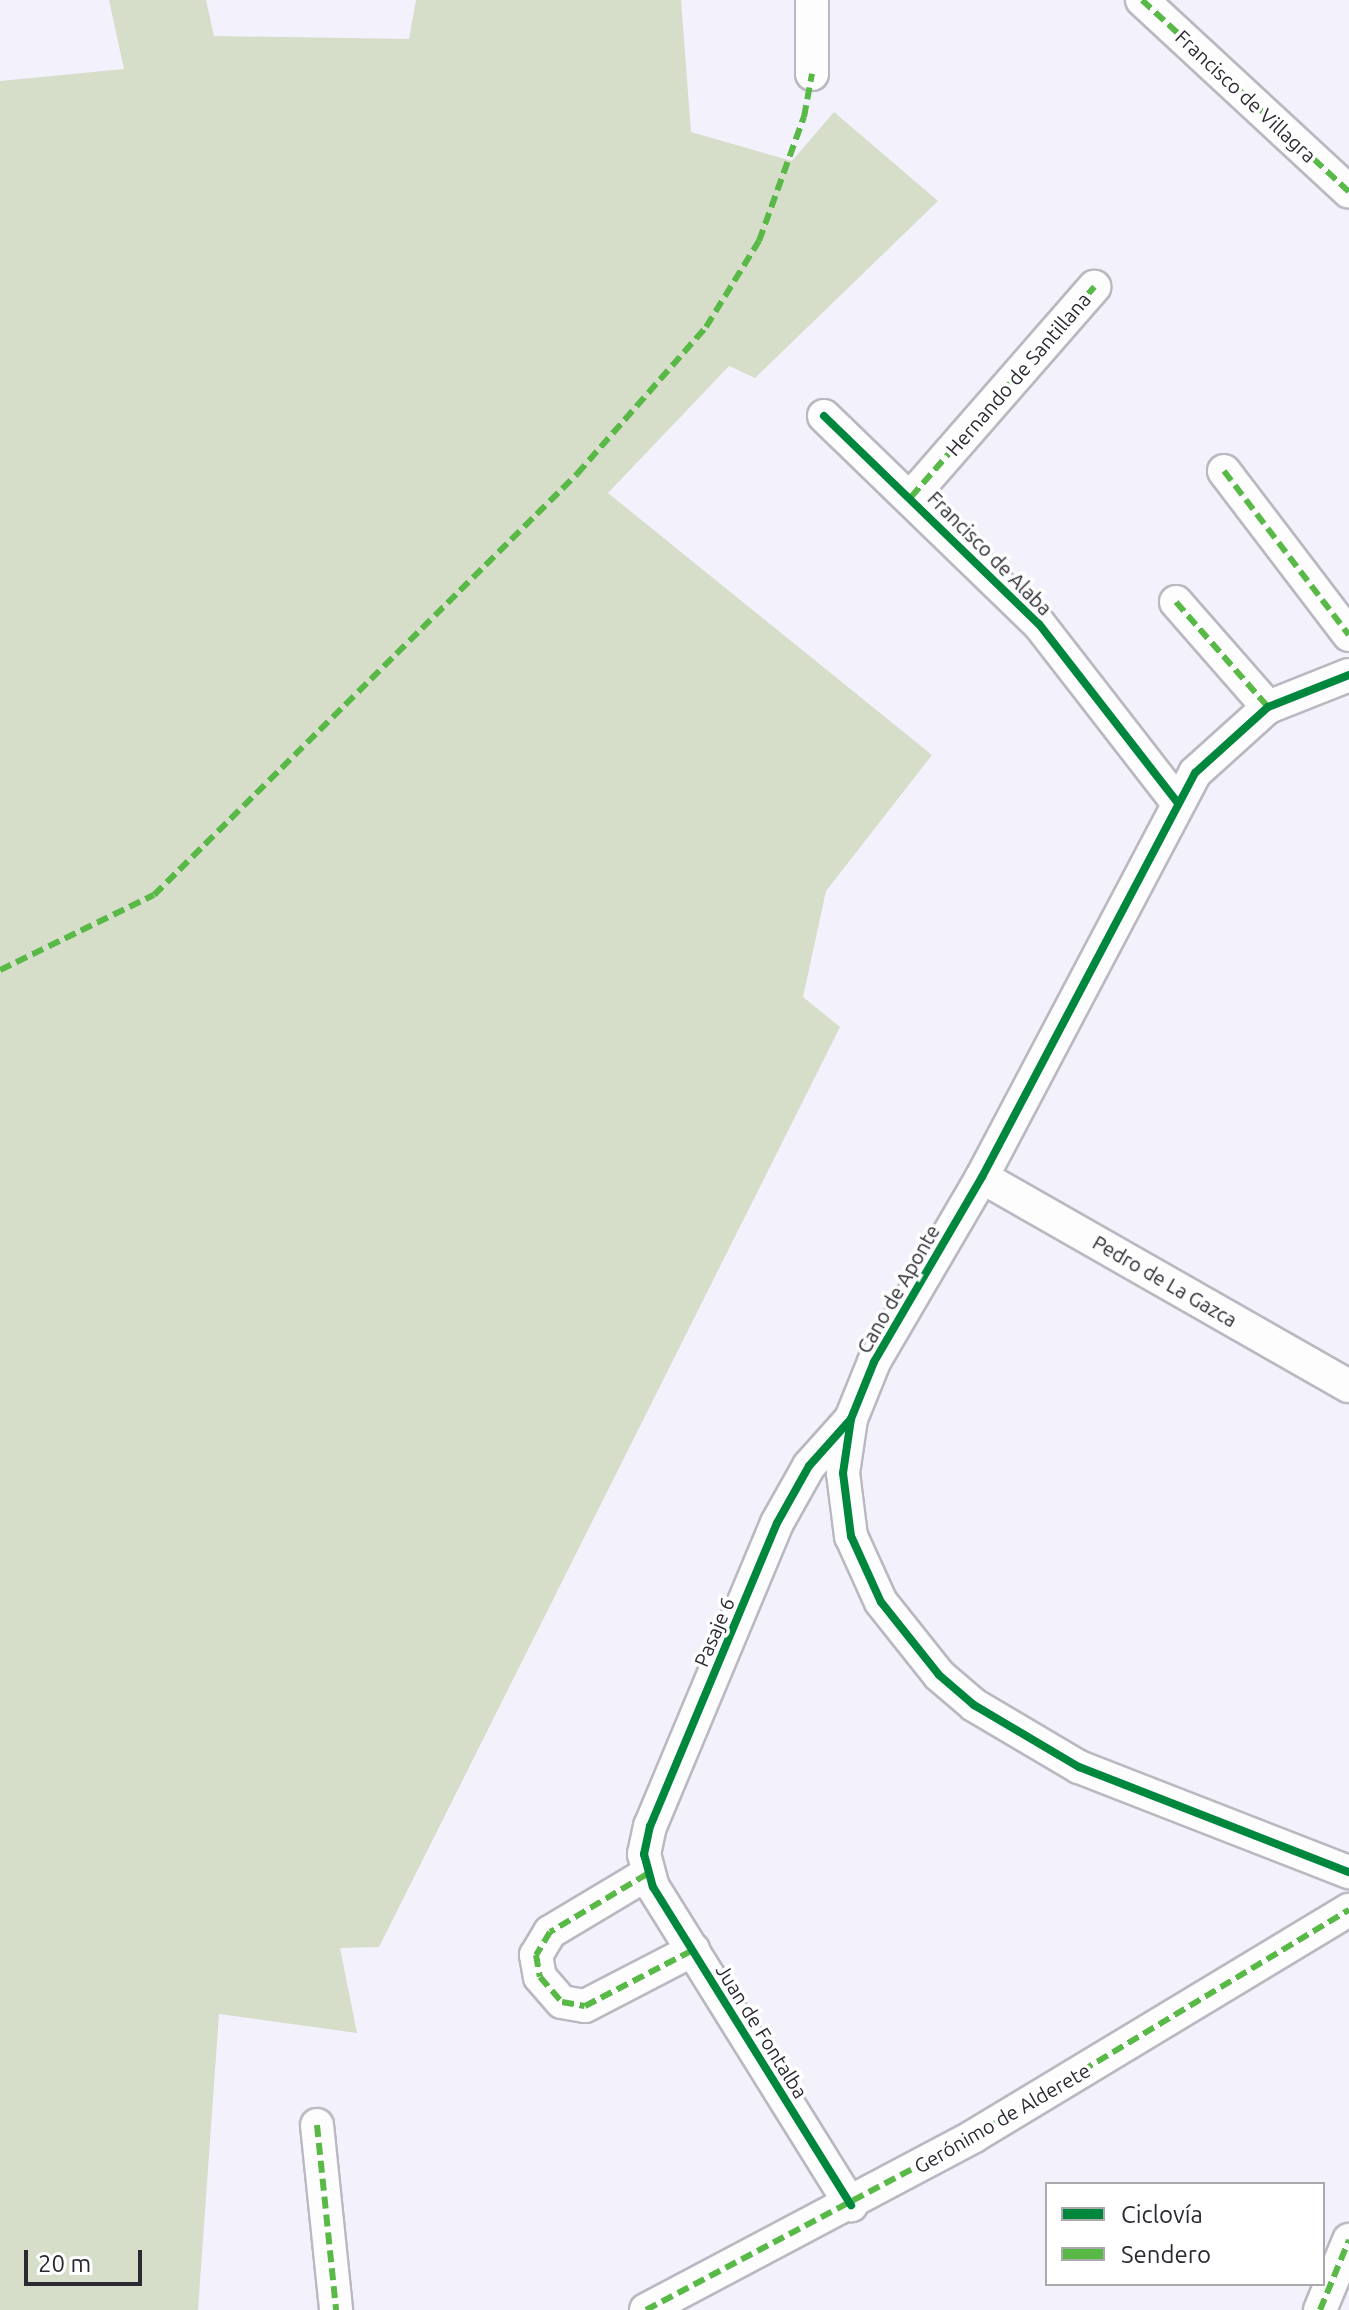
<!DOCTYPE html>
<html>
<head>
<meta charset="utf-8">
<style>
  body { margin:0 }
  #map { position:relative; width:1349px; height:2310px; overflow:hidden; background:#f3f1fb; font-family:Ubuntu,sans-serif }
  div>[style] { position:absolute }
  .green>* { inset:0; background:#d6ddc9 }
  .roads { filter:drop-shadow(2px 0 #bab8c0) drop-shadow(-2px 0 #bab8c0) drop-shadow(0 2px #bab8c0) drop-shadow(0 -2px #bab8c0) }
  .minor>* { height:32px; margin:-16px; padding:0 16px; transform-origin:16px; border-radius:16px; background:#fdfdfe }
  .quiet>* { height:6px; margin-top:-3px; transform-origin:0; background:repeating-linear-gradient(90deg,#58b947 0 12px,transparent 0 18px) }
  .cycleway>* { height:8px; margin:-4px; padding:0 4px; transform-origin:4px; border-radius:4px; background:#00873e }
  span { translate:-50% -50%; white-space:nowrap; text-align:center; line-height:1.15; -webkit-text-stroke:7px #fff; paint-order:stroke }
  .street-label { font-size:20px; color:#2b2a32 }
  .legend { position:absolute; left:1045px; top:2182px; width:280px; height:104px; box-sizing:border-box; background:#fff; border:2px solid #aaaaad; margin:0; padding:10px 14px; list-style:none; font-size:24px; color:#2b2a32 }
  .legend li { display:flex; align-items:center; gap:16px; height:40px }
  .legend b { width:40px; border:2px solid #aaaaad }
  .scale { position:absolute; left:24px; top:2250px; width:118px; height:36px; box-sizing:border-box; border:4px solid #2b2a32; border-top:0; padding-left:10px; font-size:24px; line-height:28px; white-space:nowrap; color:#2b2a32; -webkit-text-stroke:6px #fff; paint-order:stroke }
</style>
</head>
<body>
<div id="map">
  <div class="green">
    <div style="clip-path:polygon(109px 0,206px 0,214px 36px,409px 39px,416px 0,681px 0,691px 132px,792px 161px,834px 112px,938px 201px,755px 378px,729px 366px,608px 493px,932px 755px,826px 891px,803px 997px,840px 1027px,379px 1947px,340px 1948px,357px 2033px,219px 2014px,198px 2310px,0 2310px,0 81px,124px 69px)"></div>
  </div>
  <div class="roads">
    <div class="minor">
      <div style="left:1142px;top:0;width:282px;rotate:42.8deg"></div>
      <div style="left:812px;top:74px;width:74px;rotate:-90deg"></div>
      <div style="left:824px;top:416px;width:299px;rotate:44.1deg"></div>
      <div style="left:1039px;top:624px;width:225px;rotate:52.2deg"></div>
      <div style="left:1224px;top:471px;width:206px;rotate:52.7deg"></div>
      <div style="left:911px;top:497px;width:279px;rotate:-48.9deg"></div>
      <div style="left:1176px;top:602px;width:140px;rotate:48.8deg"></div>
      <div style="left:1349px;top:675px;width:87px;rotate:158.4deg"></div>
      <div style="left:1268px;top:707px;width:98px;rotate:137.9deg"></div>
      <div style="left:1195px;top:773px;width:457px;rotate:117.8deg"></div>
      <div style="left:982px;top:1177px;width:214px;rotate:120.3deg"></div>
      <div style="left:874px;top:1362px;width:61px;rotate:112deg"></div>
      <div style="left:851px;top:1419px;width:55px;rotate:98.4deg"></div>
      <div style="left:843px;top:1473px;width:64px;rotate:82.8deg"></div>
      <div style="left:851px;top:1536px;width:72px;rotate:65.6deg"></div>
      <div style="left:881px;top:1602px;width:93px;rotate:51.5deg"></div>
      <div style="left:939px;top:1675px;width:46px;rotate:40.6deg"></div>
      <div style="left:974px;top:1705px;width:122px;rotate:30.6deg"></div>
      <div style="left:1079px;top:1767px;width:290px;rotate:21.3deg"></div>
      <div style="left:982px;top:1177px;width:422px;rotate:29.7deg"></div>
      <div style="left:851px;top:1419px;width:63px;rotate:131.8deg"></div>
      <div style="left:809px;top:1466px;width:65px;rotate:119.3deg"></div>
      <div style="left:777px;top:1523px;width:329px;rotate:112.7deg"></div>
      <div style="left:650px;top:1826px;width:29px;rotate:102deg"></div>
      <div style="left:644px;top:1854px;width:34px;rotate:75deg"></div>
      <div style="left:653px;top:1887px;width:375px;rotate:58.1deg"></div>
      <div style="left:647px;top:1874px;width:113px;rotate:149.1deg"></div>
      <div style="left:550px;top:1932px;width:27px;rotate:121deg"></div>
      <div style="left:536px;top:1955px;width:22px;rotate:80deg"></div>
      <div style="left:540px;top:1977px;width:33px;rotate:49deg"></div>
      <div style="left:562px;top:2002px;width:23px;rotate:10deg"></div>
      <div style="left:585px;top:2006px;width:122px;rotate:-27.4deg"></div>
      <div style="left:317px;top:2125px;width:186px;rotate:84.1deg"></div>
      <div style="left:646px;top:2310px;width:371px;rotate:-27.9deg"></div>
      <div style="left:974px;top:2136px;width:438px;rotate:-31.1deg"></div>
      <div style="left:1320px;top:2310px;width:76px;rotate:-67.5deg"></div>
    </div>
  </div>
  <div class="quiet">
    <div style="left:1142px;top:0;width:282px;rotate:42.8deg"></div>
    <div style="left:1224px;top:471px;width:206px;rotate:52.7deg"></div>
    <div style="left:911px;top:497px;width:279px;rotate:-48.9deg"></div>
    <div style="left:1176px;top:602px;width:140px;rotate:48.8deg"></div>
    <div style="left:0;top:970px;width:171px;rotate:-26deg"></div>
    <div style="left:154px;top:895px;width:597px;rotate:-44.86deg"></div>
    <div style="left:577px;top:474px;width:196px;rotate:-48.7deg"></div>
    <div style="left:706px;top:327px;width:101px;rotate:-58.4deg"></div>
    <div style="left:759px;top:241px;width:132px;rotate:-70.1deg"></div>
    <div style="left:804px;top:117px;width:44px;rotate:-79.5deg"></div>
    <div style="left:647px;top:1874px;width:113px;rotate:149.1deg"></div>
    <div style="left:550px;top:1932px;width:27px;rotate:121deg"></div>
    <div style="left:536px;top:1955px;width:22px;rotate:80deg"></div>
    <div style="left:540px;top:1977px;width:33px;rotate:49deg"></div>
    <div style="left:562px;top:2002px;width:23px;rotate:10deg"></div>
    <div style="left:585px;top:2006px;width:122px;rotate:-27.4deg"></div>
    <div style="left:317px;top:2125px;width:186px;rotate:84.1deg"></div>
    <div style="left:646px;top:2310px;width:371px;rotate:-27.9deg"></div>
    <div style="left:974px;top:2136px;width:438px;rotate:-31.1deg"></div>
    <div style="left:1320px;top:2310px;width:76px;rotate:-67.5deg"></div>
  </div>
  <div class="cycleway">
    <div style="left:824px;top:416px;width:299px;rotate:44.1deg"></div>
    <div style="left:1039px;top:624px;width:225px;rotate:52.2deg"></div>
    <div style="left:1349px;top:675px;width:87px;rotate:158.4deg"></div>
    <div style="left:1268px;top:707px;width:98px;rotate:137.9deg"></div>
    <div style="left:1195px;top:773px;width:457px;rotate:117.8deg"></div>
    <div style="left:982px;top:1177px;width:214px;rotate:120.3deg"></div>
    <div style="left:874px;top:1362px;width:61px;rotate:112deg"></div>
    <div style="left:851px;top:1419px;width:55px;rotate:98.4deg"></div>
    <div style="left:843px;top:1473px;width:64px;rotate:82.8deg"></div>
    <div style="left:851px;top:1536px;width:72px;rotate:65.6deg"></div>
    <div style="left:881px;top:1602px;width:93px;rotate:51.5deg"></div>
    <div style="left:939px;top:1675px;width:46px;rotate:40.6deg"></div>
    <div style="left:974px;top:1705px;width:122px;rotate:30.6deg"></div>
    <div style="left:1079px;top:1767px;width:290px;rotate:21.3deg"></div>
    <div style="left:851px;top:1419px;width:63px;rotate:131.8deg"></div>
    <div style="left:809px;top:1466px;width:65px;rotate:119.3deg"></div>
    <div style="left:777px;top:1523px;width:329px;rotate:112.7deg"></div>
    <div style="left:650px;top:1826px;width:29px;rotate:102deg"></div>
    <div style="left:644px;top:1854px;width:34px;rotate:75deg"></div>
    <div style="left:653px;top:1887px;width:375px;rotate:58.1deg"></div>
  </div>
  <div class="street-label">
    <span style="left:1246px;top:96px;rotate:43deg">Francisco de Villagra</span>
    <span style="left:1018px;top:374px;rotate:-49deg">Hernando de Santillana</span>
    <span style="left:990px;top:553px;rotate:45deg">Francisco de Alaba</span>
    <span style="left:1165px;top:1281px;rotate:30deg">Pedro de La Gazca</span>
    <span style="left:898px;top:1289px;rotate:-60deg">Cano de Aponte</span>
    <span style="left:714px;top:1632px;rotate:-67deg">Pasaje 6</span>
    <span style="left:762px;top:2031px;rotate:58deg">Juan de Fontalba</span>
    <span style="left:1002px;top:2118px;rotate:-30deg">Gerónimo de Alderete</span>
  </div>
  <ul class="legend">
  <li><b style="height:10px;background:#00873e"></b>Ciclovía</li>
  <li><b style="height:10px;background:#58b947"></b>Sendero</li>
  </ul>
  <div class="scale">20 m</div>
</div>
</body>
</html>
